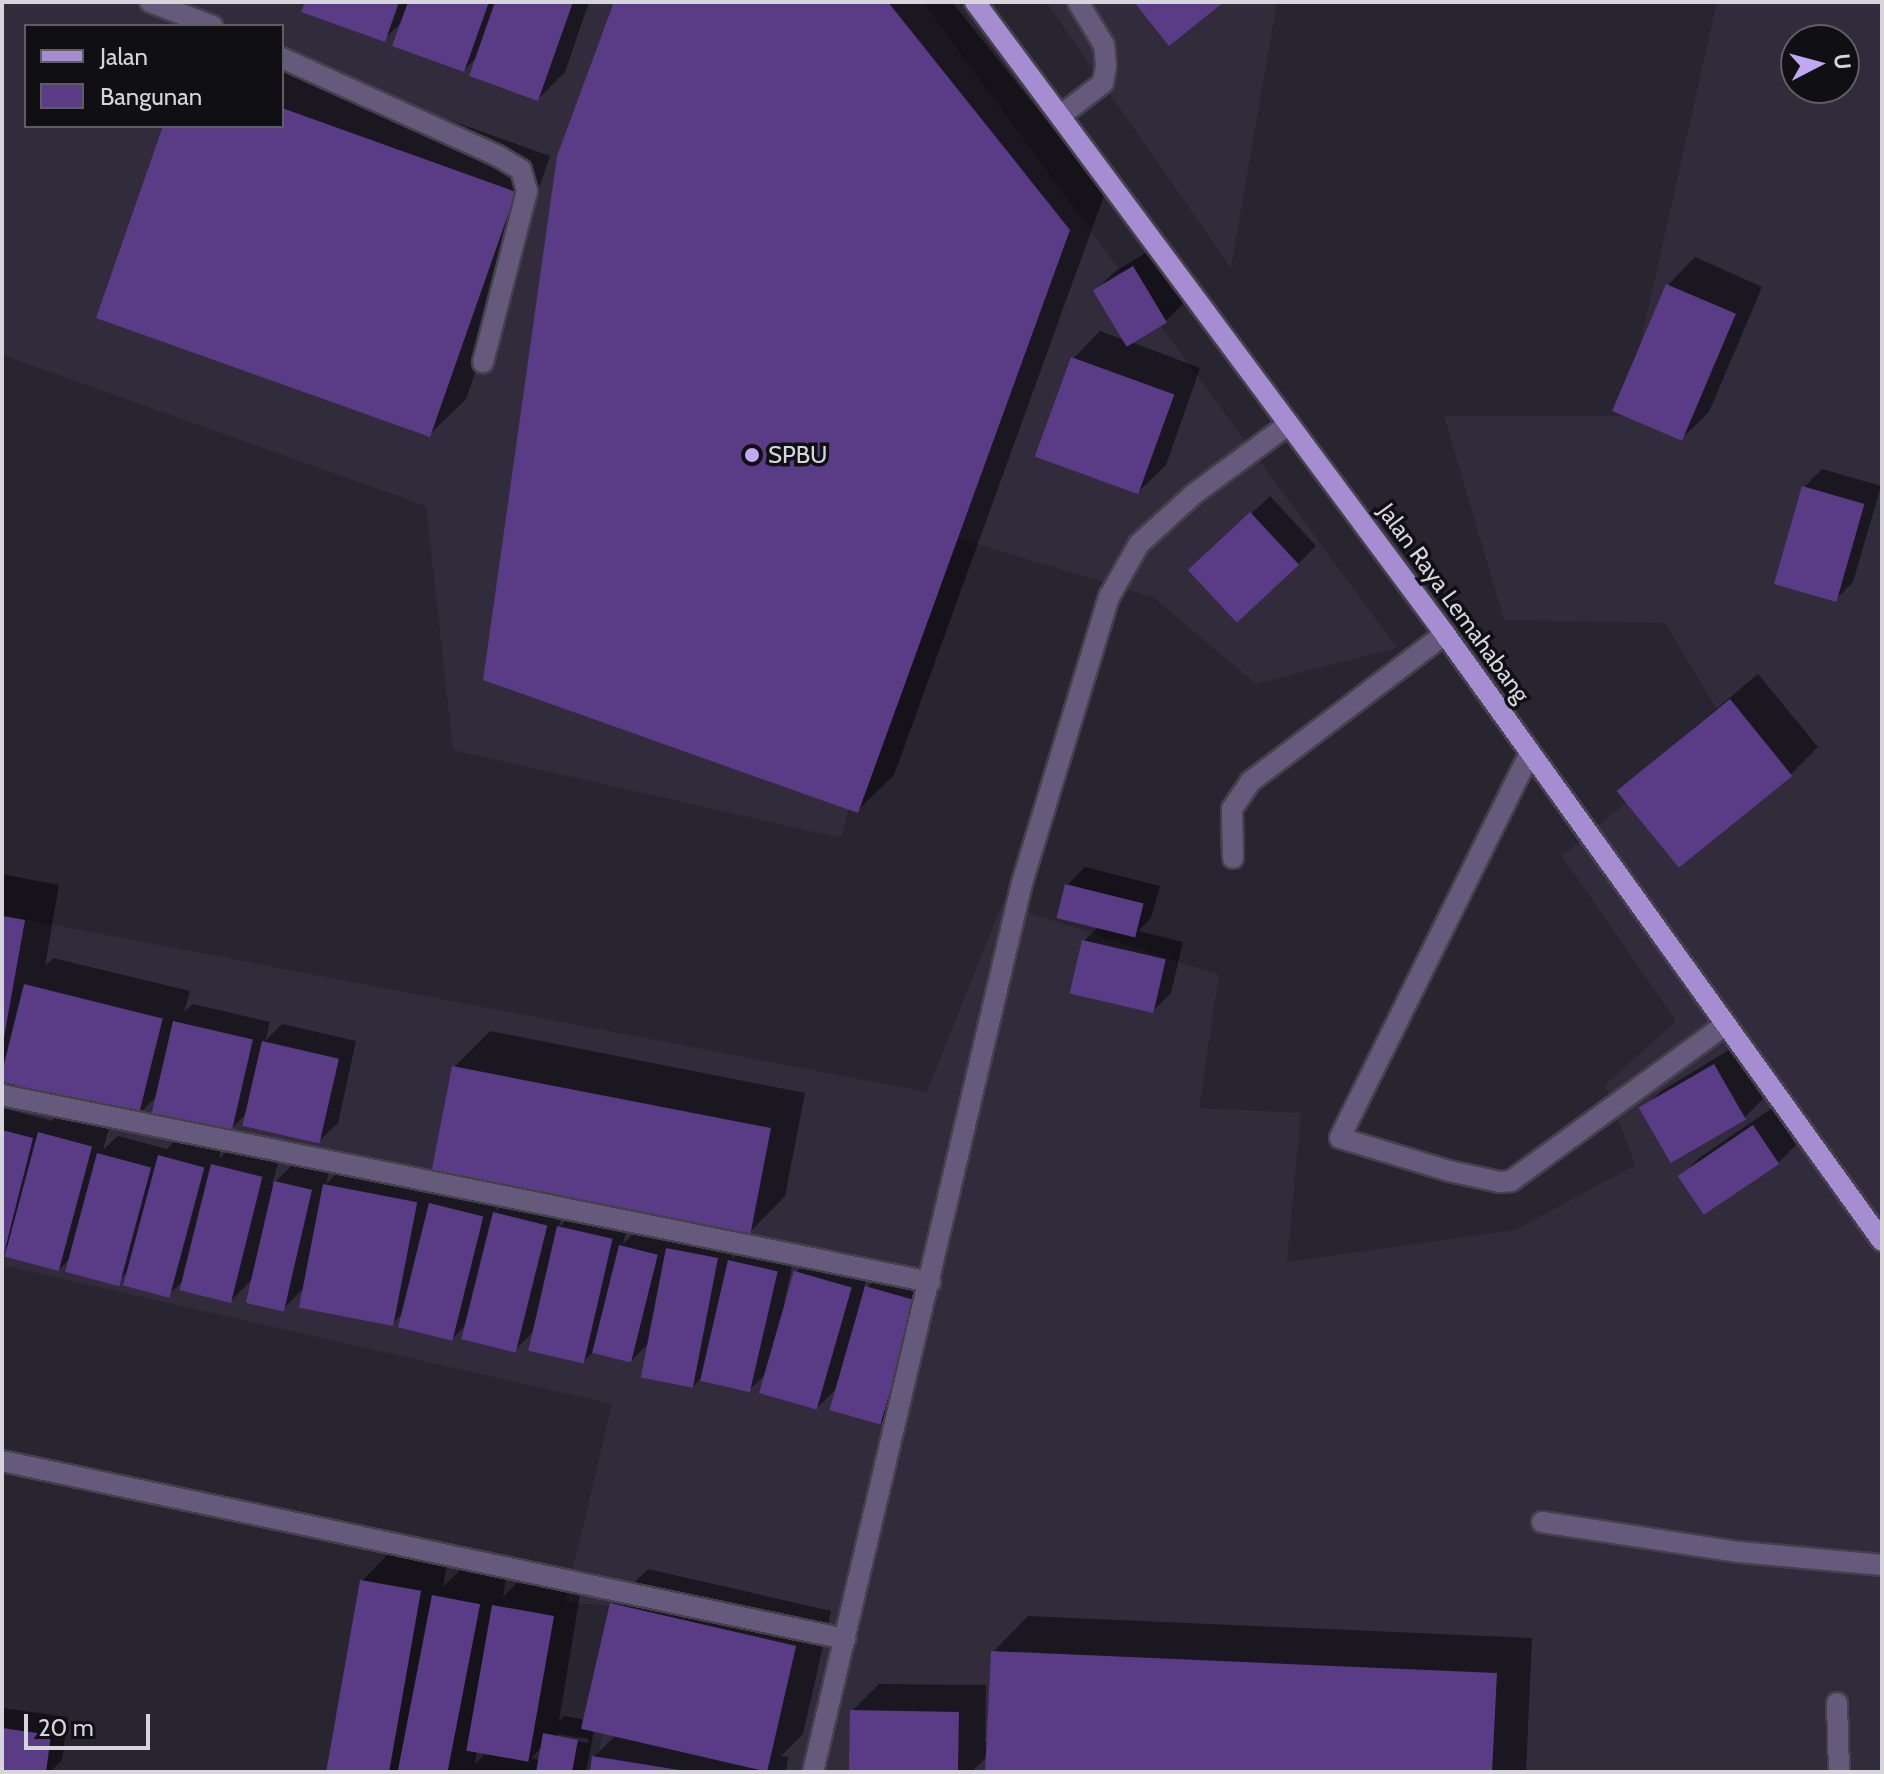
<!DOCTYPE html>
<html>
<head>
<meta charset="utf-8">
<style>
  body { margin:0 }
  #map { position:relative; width:1884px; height:1774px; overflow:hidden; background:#282530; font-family:Cabin,sans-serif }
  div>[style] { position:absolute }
  .built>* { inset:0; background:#312b3c }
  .shadow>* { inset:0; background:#0007 }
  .building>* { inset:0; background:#5a3b86; transform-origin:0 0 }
  .roads { filter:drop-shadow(2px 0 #44414c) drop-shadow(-2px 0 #44414c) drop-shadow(0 2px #44414c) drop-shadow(0 -2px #44414c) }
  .minor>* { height:20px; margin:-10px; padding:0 10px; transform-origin:10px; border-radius:10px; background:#665a7c }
  .major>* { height:20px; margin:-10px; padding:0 10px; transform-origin:10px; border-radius:10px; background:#a68dd2 }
  .dots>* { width:22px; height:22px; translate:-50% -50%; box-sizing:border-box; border:4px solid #100f14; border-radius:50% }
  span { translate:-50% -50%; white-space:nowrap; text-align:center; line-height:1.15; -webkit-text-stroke:7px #100f14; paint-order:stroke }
  .poi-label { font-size:24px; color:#d7d5dc }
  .left { translate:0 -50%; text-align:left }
  .street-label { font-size:24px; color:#d7d5dc }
  .frame { position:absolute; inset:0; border:4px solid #d7d5dc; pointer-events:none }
  .legend { position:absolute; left:24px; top:24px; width:260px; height:104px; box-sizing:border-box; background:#100f14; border:2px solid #605e64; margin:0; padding:10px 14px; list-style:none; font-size:24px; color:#d7d5dc }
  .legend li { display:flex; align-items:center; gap:16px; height:40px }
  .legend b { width:40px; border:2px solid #605e64 }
  .north { position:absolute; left:1780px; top:24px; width:80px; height:80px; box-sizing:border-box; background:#100f14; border:2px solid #605e64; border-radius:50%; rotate:84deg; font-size:22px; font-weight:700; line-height:32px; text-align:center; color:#d7d5dc }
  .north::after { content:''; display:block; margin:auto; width:28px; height:36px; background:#c2a8f2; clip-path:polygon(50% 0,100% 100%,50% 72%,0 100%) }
  .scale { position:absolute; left:24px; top:1714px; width:126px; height:36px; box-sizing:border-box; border:4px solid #d7d5dc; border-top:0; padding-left:10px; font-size:24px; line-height:28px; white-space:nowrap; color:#d7d5dc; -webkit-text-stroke:6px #100f14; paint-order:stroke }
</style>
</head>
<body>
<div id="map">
  <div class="built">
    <div style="clip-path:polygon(evenodd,2px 2px,923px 2px,1397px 648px,1256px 684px,1153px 597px,921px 527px,841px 838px,453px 750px,426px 506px,2px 355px,2px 2px,26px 26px,282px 26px,282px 126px,26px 126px,26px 26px)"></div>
    <div style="clip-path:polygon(1046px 2px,1277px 2px,1231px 268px)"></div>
    <div style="clip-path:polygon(evenodd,1717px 2px,1882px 2px,1882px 1772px,595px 1772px,626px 1607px,565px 1602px,612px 1404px,2px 1265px,2px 915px,927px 1092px,1002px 904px,1219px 975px,1199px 1108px,1301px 1113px,1287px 1262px,1515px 1230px,1635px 1165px,1605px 1085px,1676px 1021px,1562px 856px,1724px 721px,1665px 623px,1504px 620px,1444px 416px,1624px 416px,1717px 2px,1796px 40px,1844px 40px,1844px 88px,1796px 88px,1796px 40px)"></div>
  </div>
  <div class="shadow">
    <div style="clip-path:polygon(307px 2px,589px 2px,565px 72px,538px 99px,479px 55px,464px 70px,404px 20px,384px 39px)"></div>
    <div style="clip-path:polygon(616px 2px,952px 2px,1105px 193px,894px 775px,858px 810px)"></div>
    <div style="clip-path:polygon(282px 60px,550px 156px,466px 399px,430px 434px,165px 126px,282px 126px)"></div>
    <div style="clip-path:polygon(1152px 249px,1184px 303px,1166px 321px,1131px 342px,1200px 368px,1166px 465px,1138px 492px,1073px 359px,1100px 331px,1126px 341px,1096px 290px,1114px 272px)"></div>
    <div style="clip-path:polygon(1695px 257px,1762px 287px,1709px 412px,1681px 439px,1668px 285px)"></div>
    <div style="clip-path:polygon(1822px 469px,1881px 486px,1853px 582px,1835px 600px,1804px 487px)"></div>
    <div style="clip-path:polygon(1270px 496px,1316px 546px,1298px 564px,1210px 553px)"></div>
    <div style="clip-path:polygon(1758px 674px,1818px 747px,1791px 774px,1680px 866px,1620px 793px,1648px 766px)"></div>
    <div style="clip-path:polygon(1085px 867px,1160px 886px,1151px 918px,1138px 931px,1183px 942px,1171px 993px,1153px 1011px,1084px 941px,1098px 927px,1067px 885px)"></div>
    <div style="clip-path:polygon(2px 874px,59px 885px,45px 966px,53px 958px,190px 991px,184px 1012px,193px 1004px,270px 1022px,265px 1041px,282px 1024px,356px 1041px,338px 1123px,319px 1141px,248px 1112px,230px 1130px,158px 1095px,139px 1114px,2px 1080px,7px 1063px,2px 1067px)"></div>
    <div style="clip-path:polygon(490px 1031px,805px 1093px,785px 1196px,750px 1232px,454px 1067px)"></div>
    <div style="clip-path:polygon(1732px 1048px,1763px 1099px,1745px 1117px,1642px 1110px,1660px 1092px)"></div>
    <div style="clip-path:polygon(2px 1108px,52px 1121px,58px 1115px,109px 1128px,103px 1150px,118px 1136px,167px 1149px,178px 1138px,221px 1149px,219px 1159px,231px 1147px,279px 1159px,272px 1185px,294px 1163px,329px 1172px,326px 1184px,353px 1157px,444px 1176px,440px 1195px,449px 1186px,500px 1198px,496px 1211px,514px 1194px,564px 1207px,559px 1227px,577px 1209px,629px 1221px,623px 1244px,639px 1228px,675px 1237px,674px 1243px,686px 1231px,735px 1240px,732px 1259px,748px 1243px,795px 1254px,784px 1302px,787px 1303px,796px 1272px,814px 1254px,869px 1270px,863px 1291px,885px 1269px,933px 1283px,900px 1405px,881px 1423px,839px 1386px,817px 1408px,768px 1372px,749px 1390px,700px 1379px,693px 1387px,650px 1342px,631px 1361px,594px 1351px,583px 1362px,536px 1329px,515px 1350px,468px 1323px,453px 1338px,407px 1309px,392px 1324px,304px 1288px,282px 1310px,252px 1279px,231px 1301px,186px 1278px,168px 1295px,128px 1271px,116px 1283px,70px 1259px,59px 1269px,12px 1243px,2px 1251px)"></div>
    <div style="clip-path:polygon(1772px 1108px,1796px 1145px,1778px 1163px,1681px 1176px,1699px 1158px)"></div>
    <div style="clip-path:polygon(evenodd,389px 1553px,447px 1564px,443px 1587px,461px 1569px,506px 1577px,503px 1597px,521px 1579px,581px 1589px,559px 1721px,564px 1716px,586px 1720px,612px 1604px,648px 1569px,831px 1611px,803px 1734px,781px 1756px,788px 1757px,786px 1772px,592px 1772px,594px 1757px,616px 1735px,594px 1730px,586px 1772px,327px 1772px,362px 1581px,389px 1553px,557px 1734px,589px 1739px,588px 1743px,557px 1738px,557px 1734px,389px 1553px,543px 1746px,541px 1760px,531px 1758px,543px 1746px,389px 1553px,477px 1751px,487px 1752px,475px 1764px,477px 1751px)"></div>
    <div style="clip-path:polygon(1028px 1616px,1532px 1638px,1526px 1772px,987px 1772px,988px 1756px,971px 1772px,852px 1772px,852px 1711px,879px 1684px,986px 1685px,985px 1742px,989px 1742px,993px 1652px)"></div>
    <div style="clip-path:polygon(2px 1708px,68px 1717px,62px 1760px,50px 1772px,2px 1772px)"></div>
  </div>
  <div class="building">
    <div style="clip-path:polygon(305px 2px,399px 2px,385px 42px,301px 12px)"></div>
    <div style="clip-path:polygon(408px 2px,489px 2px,464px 72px,392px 46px)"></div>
    <div style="clip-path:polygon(495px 2px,573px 2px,538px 101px,469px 76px)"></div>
    <div style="clip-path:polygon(614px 2px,888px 2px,1070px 230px,858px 813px,483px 680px,557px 156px)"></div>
    <div style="clip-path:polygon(1134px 2px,1224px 2px,1169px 46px)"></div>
    <div style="clip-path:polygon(282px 108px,516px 192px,430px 437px,96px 318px,163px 126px,282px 126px)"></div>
    <div style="left:1133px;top:266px;width:66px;height:47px;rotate:59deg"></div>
    <div style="left:1666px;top:284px;width:76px;height:138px;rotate:23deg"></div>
    <div style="left:1071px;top:357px;width:110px;height:106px;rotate:20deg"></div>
    <div style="left:1802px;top:486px;width:65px;height:102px;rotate:16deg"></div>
    <div style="left:1250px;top:512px;width:72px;height:85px;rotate:47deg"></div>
    <div style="left:1730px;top:699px;width:99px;height:146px;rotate:51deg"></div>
    <div style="left:1065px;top:884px;width:81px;height:35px;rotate:14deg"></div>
    <div style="clip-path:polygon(2px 916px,25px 920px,4px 1037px,2px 1037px)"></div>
    <div style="left:1082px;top:940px;width:86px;height:55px;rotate:13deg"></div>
    <div style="left:24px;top:984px;width:143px;height:100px;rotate:14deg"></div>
    <div style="left:173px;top:1021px;width:82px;height:96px;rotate:13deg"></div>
    <div style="left:262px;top:1041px;width:79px;height:87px;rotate:13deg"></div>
    <div style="left:1714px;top:1064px;width:64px;height:87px;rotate:60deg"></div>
    <div style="left:452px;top:1066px;width:325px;height:108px;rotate:11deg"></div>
    <div style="left:1753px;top:1125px;width:47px;height:91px;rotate:56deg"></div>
    <div style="clip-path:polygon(2px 1130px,33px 1138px,3px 1257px,2px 1257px)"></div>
    <div style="left:38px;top:1132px;width:56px;height:129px;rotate:15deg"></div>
    <div style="left:97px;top:1153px;width:56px;height:123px;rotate:15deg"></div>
    <div style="left:158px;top:1155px;width:48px;height:135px;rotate:15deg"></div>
    <div style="left:211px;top:1164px;width:53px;height:130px;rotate:14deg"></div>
    <div style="left:274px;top:1181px;width:39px;height:125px;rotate:13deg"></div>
    <div style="left:323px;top:1184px;width:96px;height:126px;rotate:11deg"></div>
    <div style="left:429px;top:1203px;width:56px;height:128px;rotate:14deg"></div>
    <div style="left:493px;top:1212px;width:56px;height:131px;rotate:14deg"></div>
    <div style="left:557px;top:1226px;width:57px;height:128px;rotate:13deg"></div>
    <div style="left:619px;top:1245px;width:40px;height:111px;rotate:14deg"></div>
    <div style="left:666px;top:1248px;width:53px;height:132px;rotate:11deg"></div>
    <div style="left:728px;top:1260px;width:51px;height:124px;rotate:13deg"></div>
    <div style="left:794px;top:1271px;width:60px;height:127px;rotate:16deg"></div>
    <div style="left:865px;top:1286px;width:53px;height:129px;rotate:16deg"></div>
    <div style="left:360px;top:1580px;width:62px;height:195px;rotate:10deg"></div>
    <div style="left:432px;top:1595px;width:49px;height:180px;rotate:11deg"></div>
    <div style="left:610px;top:1603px;width:191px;height:129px;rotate:13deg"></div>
    <div style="left:492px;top:1605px;width:63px;height:148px;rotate:10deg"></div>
    <div style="clip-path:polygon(991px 1651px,1497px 1673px,1492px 1772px,985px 1772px)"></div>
    <div style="left:850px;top:1710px;width:109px;height:62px;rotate:1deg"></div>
    <div style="clip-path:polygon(2px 1728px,51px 1735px,46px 1772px,2px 1772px)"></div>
    <div style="clip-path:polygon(543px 1733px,578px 1740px,572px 1772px,536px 1772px)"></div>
    <div style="clip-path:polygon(592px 1756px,679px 1770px,678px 1772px,590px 1772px)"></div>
  </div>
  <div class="roads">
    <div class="minor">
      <div style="left:150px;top:2px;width:67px;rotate:20.9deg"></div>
      <div style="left:282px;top:58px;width:237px;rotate:24.4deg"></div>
      <div style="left:498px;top:156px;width:27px;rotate:31deg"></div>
      <div style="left:521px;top:170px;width:22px;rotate:74deg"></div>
      <div style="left:527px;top:191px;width:177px;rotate:104.4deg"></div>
      <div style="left:1060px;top:116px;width:54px;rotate:-37.5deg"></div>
      <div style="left:1103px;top:83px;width:17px;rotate:-80deg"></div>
      <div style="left:1106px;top:66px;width:21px;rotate:-95deg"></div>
      <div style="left:1104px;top:45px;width:50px;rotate:-121.2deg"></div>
      <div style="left:1530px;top:753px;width:429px;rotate:116.3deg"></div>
      <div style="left:1340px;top:1138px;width:114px;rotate:16.8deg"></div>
      <div style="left:1449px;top:1171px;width:52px;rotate:12.2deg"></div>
      <div style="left:1500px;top:1182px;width:11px;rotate:-5deg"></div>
      <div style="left:1511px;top:1181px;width:266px;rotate:-36.1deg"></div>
      <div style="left:1233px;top:858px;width:49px;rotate:-91.2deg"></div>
      <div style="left:1232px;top:809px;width:32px;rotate:-56deg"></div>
      <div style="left:1250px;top:782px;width:245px;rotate:-37.2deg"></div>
      <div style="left:2px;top:1095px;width:947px;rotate:11.39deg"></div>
      <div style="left:2px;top:1461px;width:862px;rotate:11.92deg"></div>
      <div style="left:1542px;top:1522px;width:199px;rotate:8.7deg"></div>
      <div style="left:1739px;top:1552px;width:144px;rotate:5.2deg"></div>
      <div style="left:1837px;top:1703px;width:69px;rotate:88.3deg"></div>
      <div style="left:813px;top:1772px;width:913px;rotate:-76.77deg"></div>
      <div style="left:1022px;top:883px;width:299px;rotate:-73.1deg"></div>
      <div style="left:1109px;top:597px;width:61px;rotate:-60.5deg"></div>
      <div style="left:1139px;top:544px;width:74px;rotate:-42.3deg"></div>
      <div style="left:1194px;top:494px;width:118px;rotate:-36.4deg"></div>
    </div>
    <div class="major">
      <div style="left:975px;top:2px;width:788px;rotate:53.36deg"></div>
      <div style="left:1445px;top:634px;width:748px;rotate:54.25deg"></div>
    </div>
  </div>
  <div class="dots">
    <div style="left:752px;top:455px;background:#c2a8f2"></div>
  </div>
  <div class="poi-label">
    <span class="left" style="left:768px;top:455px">SPBU</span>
  </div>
  <div class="street-label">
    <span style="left:1454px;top:603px;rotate:54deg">Jalan Raya Lemahabang</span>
  </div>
  <div class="frame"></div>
  <ul class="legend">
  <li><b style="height:10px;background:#a68dd2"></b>Jalan</li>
  <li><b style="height:22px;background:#5a3b86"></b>Bangunan</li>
  </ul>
  <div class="north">U</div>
  <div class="scale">20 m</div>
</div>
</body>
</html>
